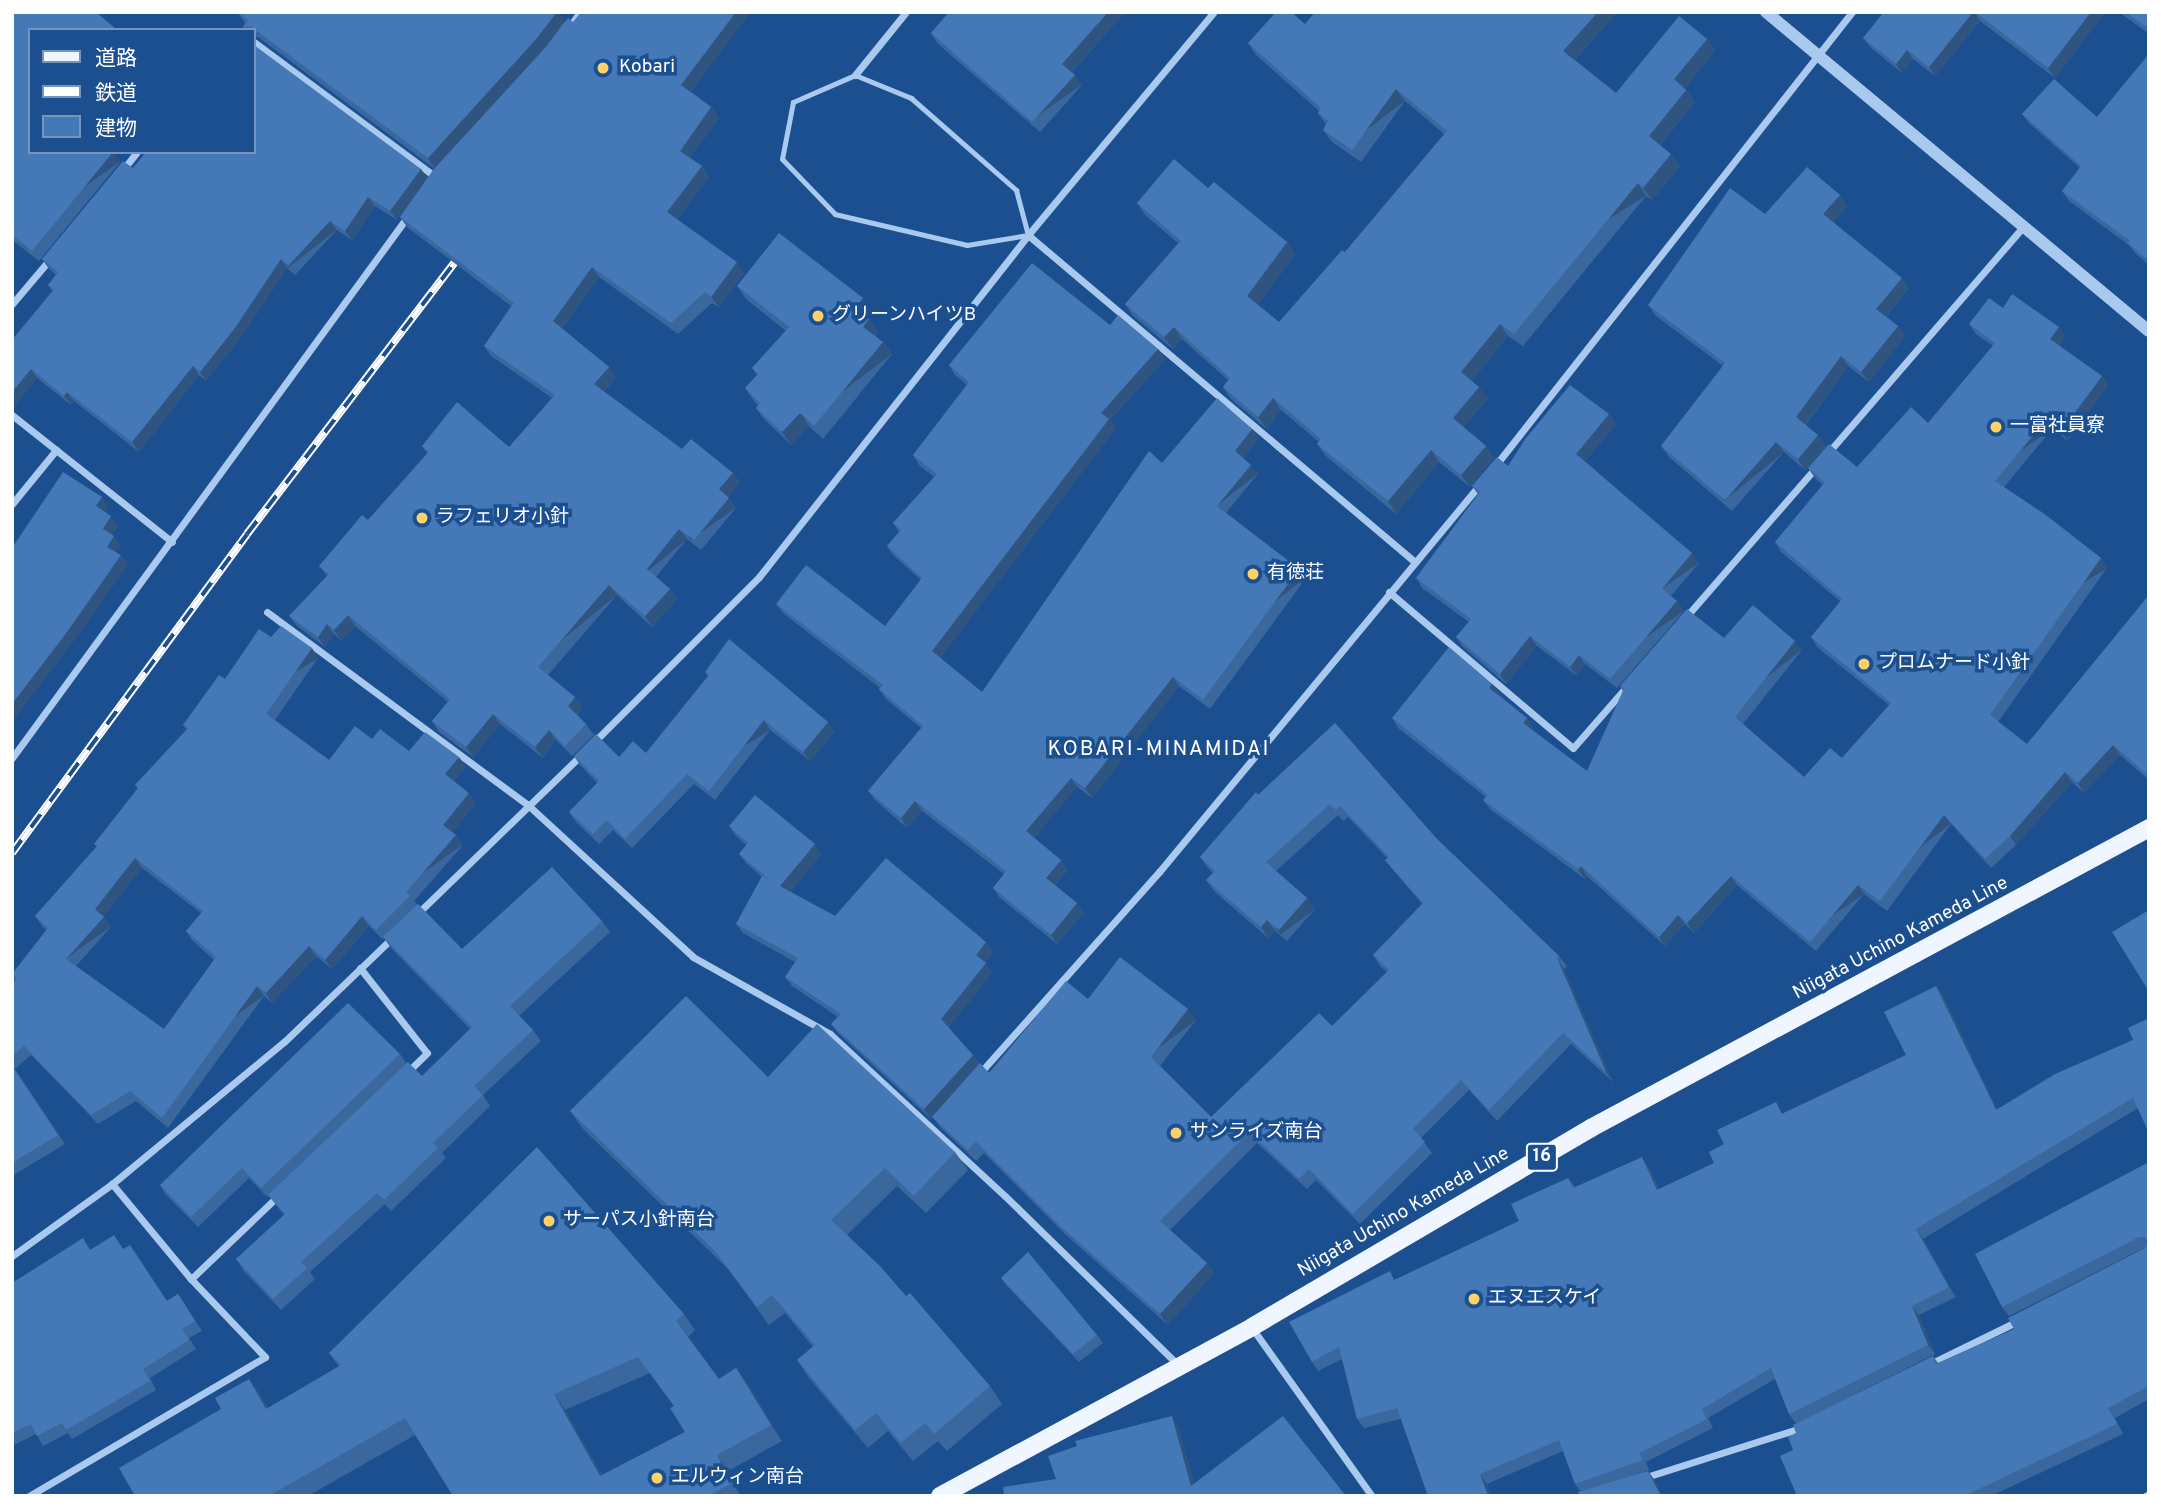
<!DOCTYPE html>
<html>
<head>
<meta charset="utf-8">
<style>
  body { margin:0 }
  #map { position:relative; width:2161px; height:1508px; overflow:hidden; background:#1b4f8f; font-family:Overpass,"Noto Sans JP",sans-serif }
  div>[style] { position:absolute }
  .service>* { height:5px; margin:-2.5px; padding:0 2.5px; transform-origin:2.5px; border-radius:2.5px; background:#a9c9ee }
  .minor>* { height:7px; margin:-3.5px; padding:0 3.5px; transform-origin:3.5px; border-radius:3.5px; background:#a9c9ee }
  .tertiary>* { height:12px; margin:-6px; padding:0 6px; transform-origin:6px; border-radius:6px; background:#a9c9ee }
  .primary>* { height:18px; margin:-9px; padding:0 9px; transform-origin:9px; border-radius:9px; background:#f0f6ff }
  .rail>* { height:8px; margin-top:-4px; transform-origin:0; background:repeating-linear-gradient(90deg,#1b4f8f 0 16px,#fff 0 32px); box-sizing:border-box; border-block:2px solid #fff }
  .wall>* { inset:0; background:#3a679d }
  .shaded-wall>* { inset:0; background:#305480; transform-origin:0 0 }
  .building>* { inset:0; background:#4478b7 }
  .dots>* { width:19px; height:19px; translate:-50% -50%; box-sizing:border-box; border:4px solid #1b4f8f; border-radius:50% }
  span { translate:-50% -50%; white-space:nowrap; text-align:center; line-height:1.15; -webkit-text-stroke:7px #1b4f8f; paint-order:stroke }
  .shield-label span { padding:2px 5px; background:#1b4f8f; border:2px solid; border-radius:5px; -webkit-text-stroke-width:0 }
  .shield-label { font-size:18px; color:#fff; font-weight:700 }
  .poi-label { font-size:19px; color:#fff }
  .left { translate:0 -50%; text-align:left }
  .street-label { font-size:19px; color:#fff }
  .neighbourhood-label { font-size:21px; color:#fff; letter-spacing:2px }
  .frame { position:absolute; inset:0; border:14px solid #fff; pointer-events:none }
  .legend { position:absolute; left:28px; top:28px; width:228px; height:126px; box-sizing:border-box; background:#1b4f8f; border:2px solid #7695bc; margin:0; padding:9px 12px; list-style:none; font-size:21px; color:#fff }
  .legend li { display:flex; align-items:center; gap:14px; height:35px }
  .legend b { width:35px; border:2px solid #7695bc }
</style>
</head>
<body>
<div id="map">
  <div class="service">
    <div style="left:855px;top:75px;width:61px;rotate:22.3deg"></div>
    <div style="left:911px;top:98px;width:140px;rotate:41.2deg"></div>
    <div style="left:1016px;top:190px;width:47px;rotate:75.1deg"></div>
    <div style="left:1028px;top:235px;width:62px;rotate:170.7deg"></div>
    <div style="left:967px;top:245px;width:136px;rotate:-166.8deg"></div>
    <div style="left:835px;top:214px;width:76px;rotate:-133.9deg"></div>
    <div style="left:782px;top:159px;width:58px;rotate:-79.1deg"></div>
    <div style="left:793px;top:102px;width:68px;rotate:-23.5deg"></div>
  </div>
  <div class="minor">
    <div style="left:568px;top:29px;width:21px;rotate:-55deg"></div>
    <div style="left:254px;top:42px;width:227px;rotate:36.6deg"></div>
    <div style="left:855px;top:75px;width:81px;rotate:-51deg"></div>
    <div style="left:122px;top:171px;width:24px;rotate:-52deg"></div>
    <div style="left:1028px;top:235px;width:507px;rotate:40.2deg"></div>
    <div style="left:12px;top:304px;width:59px;rotate:-49.8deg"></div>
    <div style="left:12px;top:415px;width:204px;rotate:38.4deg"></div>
    <div style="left:1827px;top:454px;width:300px;rotate:-49.2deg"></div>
    <div style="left:1495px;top:466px;width:578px;rotate:-51.82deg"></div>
    <div style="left:12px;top:504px;width:70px;rotate:-50.8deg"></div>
    <div style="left:1389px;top:592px;width:241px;rotate:40.3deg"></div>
    <div style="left:1573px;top:748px;width:82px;rotate:-48.9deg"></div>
    <div style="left:267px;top:612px;width:326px;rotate:36.5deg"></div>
    <div style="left:529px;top:806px;width:223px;rotate:42.6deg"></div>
    <div style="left:693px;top:957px;width:157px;rotate:29.3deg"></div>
    <div style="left:830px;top:1034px;width:238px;rotate:42.8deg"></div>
    <div style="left:1005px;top:1196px;width:242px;rotate:44.3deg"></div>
    <div style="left:1685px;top:618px;width:201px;rotate:-49deg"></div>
    <div style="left:594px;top:742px;width:233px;rotate:-45deg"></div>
    <div style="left:759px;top:577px;width:435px;rotate:-51.8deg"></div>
    <div style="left:1028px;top:235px;width:290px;rotate:-50.2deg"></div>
    <div style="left:12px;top:758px;width:671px;rotate:-53.85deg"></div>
    <div style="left:416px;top:915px;width:233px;rotate:-44.1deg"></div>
    <div style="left:360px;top:968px;width:108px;rotate:51.8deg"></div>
    <div style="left:427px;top:1053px;width:29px;rotate:136deg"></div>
    <div style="left:979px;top:1074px;width:271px;rotate:-48.3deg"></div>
    <div style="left:1159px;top:872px;width:505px;rotate:-50.38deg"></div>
    <div style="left:12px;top:1256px;width:123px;rotate:-35.8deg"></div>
    <div style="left:112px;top:1184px;width:224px;rotate:-39.6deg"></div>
    <div style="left:285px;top:1041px;width:149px;rotate:-43.9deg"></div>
    <div style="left:191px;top:1279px;width:122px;rotate:-43.7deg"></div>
    <div style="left:1252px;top:1328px;width:206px;rotate:54.5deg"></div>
    <div style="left:1928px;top:1365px;width:100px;rotate:-26.1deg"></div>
    <div style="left:1643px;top:1478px;width:166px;rotate:-17.6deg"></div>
    <div style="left:29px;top:1496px;width:274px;rotate:-30.5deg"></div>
    <div style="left:265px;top:1357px;width:108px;rotate:-133.5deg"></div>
    <div style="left:191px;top:1279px;width:124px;rotate:-129.7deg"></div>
    <div style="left:2145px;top:1496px;width:4px;rotate:-27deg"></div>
  </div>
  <div class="tertiary">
    <div style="left:1766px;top:12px;width:498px;rotate:39.8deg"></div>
  </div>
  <div class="primary">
    <div style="left:940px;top:1496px;width:355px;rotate:-28.4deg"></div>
    <div style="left:1252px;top:1327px;width:393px;rotate:-30.4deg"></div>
    <div style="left:1591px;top:1128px;width:634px;rotate:-28.26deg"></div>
  </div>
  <div class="rail">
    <div style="left:12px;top:853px;width:396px;rotate:-53.6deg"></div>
    <div style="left:247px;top:534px;width:362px;rotate:-52.6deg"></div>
  </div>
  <div class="wall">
    <div style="clip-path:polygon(12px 12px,30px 152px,113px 152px,120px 162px,39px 261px,12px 240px)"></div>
    <div style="clip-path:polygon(949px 12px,1125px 12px,1072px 72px,1082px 85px,1040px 132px,938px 44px,931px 33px)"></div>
    <div style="clip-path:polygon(1617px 12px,1575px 60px,1616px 93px,1707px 39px,1715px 51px,1685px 88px,1695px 102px,1660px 145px,1680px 166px,1652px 200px,1646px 196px,1523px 346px,1508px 336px,1472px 381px,1488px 399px,1463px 427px,1486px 446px,1494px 458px,1470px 487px,1439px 462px,1396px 514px,1326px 456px,1317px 444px,1319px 442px,1281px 410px,1267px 429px,1231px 399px,1223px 387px,1228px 380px,1182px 339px,1173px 349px,1133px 316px,1125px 304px,1178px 243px,1145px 215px,1137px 203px,1208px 188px,1287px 242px,1295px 254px,1258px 305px,1279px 322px,1345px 252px,1444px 134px,1405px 101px,1361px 162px,1332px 142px,1323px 130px,1326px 125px,1318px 113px,1319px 111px,1256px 55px,1248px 43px,1305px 24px)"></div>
    <div style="clip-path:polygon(1884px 12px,2105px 12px,2055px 78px,1980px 21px,1935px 76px,1913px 59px,1902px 73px,1870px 47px,1863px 38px)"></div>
    <div style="clip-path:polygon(2119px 12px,2149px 12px,2149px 34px)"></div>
    <div style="clip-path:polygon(238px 13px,573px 22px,691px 92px,711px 107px,719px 118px,690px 158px,702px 166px,709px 177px,677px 219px,744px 273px,719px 307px,712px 303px,678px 334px,599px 277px,562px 329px,609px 367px,616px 377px,604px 392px,682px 449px,733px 473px,740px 483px,728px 497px,736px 508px,701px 550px,687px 539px,656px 577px,670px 589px,677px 599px,652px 627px,617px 595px,548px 675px,575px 697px,583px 707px,577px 715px,586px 724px,594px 735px,572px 756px,556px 740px,543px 758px,500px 724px,473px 757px,439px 732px,432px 721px,448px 702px,355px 626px,341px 640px,334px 634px,325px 647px,297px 626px,289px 616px,327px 576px,319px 566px,368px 520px,427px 453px,422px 446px,509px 447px,552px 398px,491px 356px,484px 346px,511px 306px,407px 227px,400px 217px,435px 169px,258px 37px,254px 37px,254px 30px,245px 30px,243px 27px,245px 23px)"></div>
    <div style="clip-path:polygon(2149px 54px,2149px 265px,2135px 253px,2130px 246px,2069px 201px,2062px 191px,2080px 168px,2029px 123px,2022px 114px,2097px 117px)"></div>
    <div style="clip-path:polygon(133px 168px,421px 169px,427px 178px,397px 220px,375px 206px,352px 240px,337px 230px,295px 275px,287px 268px,241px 337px,206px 381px,199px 375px,139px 452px,74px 401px,71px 405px,37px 378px,12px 409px,12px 340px,52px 291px,48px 285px,56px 275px,49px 269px,42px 259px)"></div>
    <div style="clip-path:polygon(1840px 195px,1847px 206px,1833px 222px,1909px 288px,1886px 317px,1898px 326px,1905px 336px,1869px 382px,1848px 366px,1806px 425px,1826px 446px,1805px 470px,1784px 452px,1732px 511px,1669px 457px,1661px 446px,1723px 366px,1656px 316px,1648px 305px,1765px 214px)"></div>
    <div style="clip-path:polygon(737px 286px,872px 311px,867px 317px,878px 332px,875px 336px,883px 342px,892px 354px,823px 439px,809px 426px,791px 445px,765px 420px,756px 408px,758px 406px,754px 401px,745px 388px,757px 375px,752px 368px,786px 331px,746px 299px)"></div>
    <div style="clip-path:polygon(2003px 308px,2065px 336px,2059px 346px,2102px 376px,2108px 385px,2068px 441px,2052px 429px,2004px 487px,2101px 558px,2107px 568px,1998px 722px,2027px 744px,2149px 595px,2149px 780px,2120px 755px,2084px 793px,2072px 782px,2016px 845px,1991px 868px,1951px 824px,1887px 911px,1864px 894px,1816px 951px,1737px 885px,1694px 933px,1685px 924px,1665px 946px,1587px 876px,1585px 879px,1490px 809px,1483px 800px,1486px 797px,1398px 728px,1392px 718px,1492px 684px,1499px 693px,1498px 694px,1527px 718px,1533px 727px,1531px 729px,1587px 771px,1623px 691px,1620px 686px,1724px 638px,1802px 650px,1743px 724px,1804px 777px,1842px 758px,1889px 705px,1817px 647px,1811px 637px,1841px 602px,1781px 552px,1775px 542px,1823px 485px,1815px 478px,1808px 468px,1857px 467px,1928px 423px,1993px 346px,1976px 334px,1969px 324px)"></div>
    <div style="clip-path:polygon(1110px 325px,1158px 349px,1165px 359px,1110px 420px,1116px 428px,940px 658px,982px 692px,1162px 463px,1252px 429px,1259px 438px,1243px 458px,1258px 474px,1226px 513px,1299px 569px,1306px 578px,1210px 709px,1179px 686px,1092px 798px,1077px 787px,1034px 838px,1061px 860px,1068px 870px,1055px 885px,1077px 903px,1084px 913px,1057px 944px,999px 897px,993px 888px,1004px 874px,922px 811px,907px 828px,875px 800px,868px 791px,921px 728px,886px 699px,879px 689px,880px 688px,783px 613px,776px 604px,885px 626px,921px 580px,893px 555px,887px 546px,899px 532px,893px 523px,934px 477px,919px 465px,913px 455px,967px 385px,955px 375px,949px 365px)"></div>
    <div style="clip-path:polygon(1609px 414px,1616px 424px,1585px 461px,1699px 563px,1671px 596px,1677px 601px,1684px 611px,1617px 688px,1585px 664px,1577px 676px,1537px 646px,1506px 684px,1463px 647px,1456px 637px,1469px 622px,1422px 588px,1416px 578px,1478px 494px,1472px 486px)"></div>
    <div style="clip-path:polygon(evenodd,271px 637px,318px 658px,275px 720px,329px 760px,372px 739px,409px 751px,466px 767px,454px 781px,476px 803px,452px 832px,463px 845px,414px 901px,462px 949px,602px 921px,610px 932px,519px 1016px,533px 1030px,541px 1041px,483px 1095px,490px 1106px,442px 1153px,446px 1158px,391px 1211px,385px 1204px,310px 1272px,315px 1279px,281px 1310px,243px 1270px,236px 1259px,284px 1215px,269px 1196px,267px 1197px,249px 1178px,198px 1227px,166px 1195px,160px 1185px,400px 1054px,406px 1063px,422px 1076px,470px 1029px,391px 948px,384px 938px,382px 939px,369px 926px,332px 969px,316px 956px,272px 1003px,264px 996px,168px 1128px,136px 1101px,98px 1124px,31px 1055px,15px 1069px,65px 1144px,12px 1176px,12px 984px,15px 980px,12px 975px,46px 930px,42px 926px,35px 916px,97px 847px,94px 844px,138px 789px,135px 785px,187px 730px,183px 725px,225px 679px,271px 637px,142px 868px,201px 913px,186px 931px,192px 940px,214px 960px,164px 1029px,76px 966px,111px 927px,103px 916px,142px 868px)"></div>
    <div style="clip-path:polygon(705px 672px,835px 732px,810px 761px,770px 730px,715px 800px,694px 784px,632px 848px,613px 830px,599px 844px,576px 822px,569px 812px,597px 783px,580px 765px,574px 756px,619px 757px,646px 753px,708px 676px)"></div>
    <div style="clip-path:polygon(1335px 723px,1436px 838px,1559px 956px,1567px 966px,1564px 969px,1613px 1082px,1571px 1044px,1497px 1121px,1469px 1090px,1421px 1138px,1432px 1153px,1360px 1224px,1316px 1180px,1307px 1189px,1257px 1143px,1170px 1230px,1207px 1263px,1214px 1273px,1168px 1325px,1065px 1234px,984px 1153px,976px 1161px,940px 1127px,933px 1117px,931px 1119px,838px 1033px,831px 1024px,838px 1017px,792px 986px,785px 977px,795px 962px,743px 933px,736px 924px,762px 877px,746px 863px,739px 854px,746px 845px,736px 836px,729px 826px,821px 854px,790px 892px,835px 916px,986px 942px,993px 952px,985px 962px,992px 973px,948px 1028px,973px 1055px,979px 1064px,989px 1073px,1088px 999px,1196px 1020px,1160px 1066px,1211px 1117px,1332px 1026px,1387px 972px,1380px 966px,1373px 955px,1422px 904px,1393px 870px,1385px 860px,1387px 858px,1348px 817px,1343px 821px,1338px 815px,1276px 871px,1307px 898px,1315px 909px,1287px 941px,1275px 931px,1268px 938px,1214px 891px,1206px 880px,1213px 873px,1208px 868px,1200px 857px,1258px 795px)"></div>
    <div style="clip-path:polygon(1943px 995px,1997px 1109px,2133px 1040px,2149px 1018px,2138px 1108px,1923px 1239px,1956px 1297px,1919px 1315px,1935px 1354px,1796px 1424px,1789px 1414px,1775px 1379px,1708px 1418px,1713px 1428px,1646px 1462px,1649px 1470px,1626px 1478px,1648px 1471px,1655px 1481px,1580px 1491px,1575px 1484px,1563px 1451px,1487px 1484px,1491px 1496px,1428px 1496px,1401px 1419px,1364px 1428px,1357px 1419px,1342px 1359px,1318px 1371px,1312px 1362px,1396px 1280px,1519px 1221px,1568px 1178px,1575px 1187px,1649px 1167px,1659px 1189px,1714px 1163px,1783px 1113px,1906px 1055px)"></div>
    <div style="clip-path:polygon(768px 1077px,955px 1152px,968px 1170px,926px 1213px,897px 1186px,847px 1235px,906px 1296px,990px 1386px,1002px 1404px,947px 1451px,938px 1441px,913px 1461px,888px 1431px,868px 1448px,809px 1378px,797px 1360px,813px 1347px,785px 1313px,769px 1325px,728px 1269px,583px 1129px,570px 1111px)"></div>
    <div style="clip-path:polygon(2149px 1162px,2149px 1399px,2115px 1418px,2123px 1434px,1991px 1496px,1797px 1496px,1793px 1450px,1796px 1433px,1933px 1356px,1938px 1363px,2014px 1329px,2145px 1248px,2146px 1247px,2009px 1316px,2002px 1307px)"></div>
    <div style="clip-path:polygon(91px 1249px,124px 1249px,167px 1301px,178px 1294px,202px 1331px,189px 1338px,196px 1349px,150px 1378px,156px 1390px,72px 1439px,68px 1433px,43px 1446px,36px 1434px,12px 1446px,12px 1283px)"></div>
    <div style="clip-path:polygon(1001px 1278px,1097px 1335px,1103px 1343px,1079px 1362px,1007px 1286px)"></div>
    <div style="clip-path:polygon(evenodd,684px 1314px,695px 1330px,688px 1337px,719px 1379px,736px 1368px,748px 1384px,782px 1441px,728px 1471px,741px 1496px,453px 1496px,415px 1435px,308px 1496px,135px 1496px,260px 1394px,268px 1408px,339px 1367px,329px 1353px,684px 1314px,650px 1373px,674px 1406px,685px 1432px,602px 1475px,565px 1410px,650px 1373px)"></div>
  </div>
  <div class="shaded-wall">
    <div style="clip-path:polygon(557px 12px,559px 12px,565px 21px,544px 49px,435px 169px,428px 158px)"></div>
    <div style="clip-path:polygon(736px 12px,751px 12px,688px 96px,681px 85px)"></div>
    <div style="clip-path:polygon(1108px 12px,1125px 12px,1070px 74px,1062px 64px)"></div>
    <div style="clip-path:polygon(1598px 12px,1617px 12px,1572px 63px,1563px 51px)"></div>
    <div style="clip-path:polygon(1973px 12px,1974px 12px,1980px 21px,1935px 76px,1929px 67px)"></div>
    <div style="clip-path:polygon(2091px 12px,2105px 12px,2055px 78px,2048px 68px)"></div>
    <div style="clip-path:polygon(1707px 39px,1715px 51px,1682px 92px,1674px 79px)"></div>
    <div style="clip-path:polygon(1907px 50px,1913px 59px,1902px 73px,1896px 64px)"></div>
    <div style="left:1075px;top:75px;width:12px;height:64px;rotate:55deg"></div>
    <div style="left:1396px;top:89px;width:15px;height:75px;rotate:53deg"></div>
    <div style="clip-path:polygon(1686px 90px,1695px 102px,1657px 148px,1649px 136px)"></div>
    <div style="clip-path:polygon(711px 107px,719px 118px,688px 161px,680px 151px)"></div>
    <div style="left:113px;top:152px;width:12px;height:128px;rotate:55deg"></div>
    <div style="clip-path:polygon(1671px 154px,1680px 166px,1652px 200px,1643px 188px)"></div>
    <div style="clip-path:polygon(702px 166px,709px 177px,675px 223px,667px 212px)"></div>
    <div style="clip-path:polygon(421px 169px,427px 178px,397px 220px,390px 211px)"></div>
    <div style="left:1638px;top:183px;width:15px;height:195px;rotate:58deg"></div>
    <div style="clip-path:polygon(1840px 195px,1847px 206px,1830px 225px,1823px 214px)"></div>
    <div style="clip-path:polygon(368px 197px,375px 206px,352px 240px,345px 231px)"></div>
    <div style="left:330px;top:221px;width:11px;height:62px;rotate:52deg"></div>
    <div style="clip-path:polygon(1287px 242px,1295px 254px,1256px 308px,1247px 296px)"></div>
    <div style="clip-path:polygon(281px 259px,287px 268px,241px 337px,206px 381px,200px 372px)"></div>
    <div style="clip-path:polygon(737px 262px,744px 273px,719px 307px,711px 297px)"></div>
    <div style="clip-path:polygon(592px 267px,599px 277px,560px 332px,553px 321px)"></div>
    <div style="clip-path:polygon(1902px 278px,1909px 288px,1884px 319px,1876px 309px)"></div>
    <div style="clip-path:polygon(863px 298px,872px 311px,864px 321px,855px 308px)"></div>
    <div style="clip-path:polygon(869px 319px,878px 332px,872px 339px,863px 327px)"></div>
    <div style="clip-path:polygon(1500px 324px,1508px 336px,1470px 384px,1461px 372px)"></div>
    <div style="clip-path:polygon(1898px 326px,1905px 336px,1869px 382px,1861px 372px)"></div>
    <div style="clip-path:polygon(1174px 327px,1182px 339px,1173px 349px,1164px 337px)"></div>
    <div style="clip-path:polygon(2059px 327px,2065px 336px,2056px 349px,2050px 339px)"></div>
    <div style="left:883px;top:342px;width:15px;height:109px;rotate:53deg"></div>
    <div style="clip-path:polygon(1158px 349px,1165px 359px,1110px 420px,1116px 428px,939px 660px,932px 651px,1101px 413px)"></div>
    <div style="clip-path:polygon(1841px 356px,1848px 366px,1803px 428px,1796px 417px)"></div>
    <div style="clip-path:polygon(193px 366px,199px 375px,139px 452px,132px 442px)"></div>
    <div style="clip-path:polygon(609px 367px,616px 377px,601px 395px,594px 384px)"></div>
    <div style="clip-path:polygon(31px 369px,37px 378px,13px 409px,12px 392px)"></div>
    <div style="clip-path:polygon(2102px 376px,2108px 385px,2068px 441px,2061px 431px)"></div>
    <div style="clip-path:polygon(1479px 387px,1488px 399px,1461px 430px,1453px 418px)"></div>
    <div style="clip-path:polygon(67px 392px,74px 401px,71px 405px,64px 396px)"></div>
    <div style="clip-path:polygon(1273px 398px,1281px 410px,1267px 429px,1258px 417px)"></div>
    <div style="clip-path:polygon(800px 413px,809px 426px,791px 445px,782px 432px)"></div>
    <div style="clip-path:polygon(1609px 414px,1616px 424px,1583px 463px,1576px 454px)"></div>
    <div style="left:2046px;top:420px;width:11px;height:80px;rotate:56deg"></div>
    <div style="clip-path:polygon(1252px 429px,1259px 438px,1241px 461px,1235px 451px)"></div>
    <div style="clip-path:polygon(1818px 435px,1826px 446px,1805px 470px,1798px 459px)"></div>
    <div style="left:1776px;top:442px;width:13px;height:77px;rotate:51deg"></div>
    <div style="clip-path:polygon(1486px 446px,1494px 458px,1470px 487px,1461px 475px)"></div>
    <div style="clip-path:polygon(1431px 450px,1439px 462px,1396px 514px,1388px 501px)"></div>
    <div style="left:1251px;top:465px;width:11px;height:53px;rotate:52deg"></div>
    <div style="clip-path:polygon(733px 473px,740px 483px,726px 500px,719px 489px)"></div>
    <div style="clip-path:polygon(102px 497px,109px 507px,103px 516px,96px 506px)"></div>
    <div style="left:729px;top:498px;width:12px;height:55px;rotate:55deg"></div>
    <div style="clip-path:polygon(111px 516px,118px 526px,110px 538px,103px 529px)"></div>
    <div style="left:679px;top:529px;width:13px;height:51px;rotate:51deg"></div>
    <div style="clip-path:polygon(114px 536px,121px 546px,114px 556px,107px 547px)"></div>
    <div style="left:1692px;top:553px;width:12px;height:47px;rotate:55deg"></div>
    <div style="clip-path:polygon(121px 555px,128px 565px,74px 641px,12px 722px,12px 704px)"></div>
    <div style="left:2101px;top:558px;width:12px;height:192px;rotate:59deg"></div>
    <div style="left:1299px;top:569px;width:11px;height:162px;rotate:52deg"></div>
    <div style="left:609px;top:585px;width:13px;height:108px;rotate:51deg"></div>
    <div style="clip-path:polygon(670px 589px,677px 599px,652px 627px,645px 616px)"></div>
    <div style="left:1677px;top:601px;width:12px;height:103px;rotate:55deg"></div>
    <div style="clip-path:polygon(348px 615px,355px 626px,341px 640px,334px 630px)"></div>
    <div style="clip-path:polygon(327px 624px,334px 634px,325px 647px,318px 637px)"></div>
    <div style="clip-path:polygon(1530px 636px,1537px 646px,1506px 684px,1500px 674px)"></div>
    <div style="left:1795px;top:641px;width:11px;height:97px;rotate:52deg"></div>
    <div style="left:312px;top:648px;width:12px;height:80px;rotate:59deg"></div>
    <div style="clip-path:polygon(1579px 655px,1585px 664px,1577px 676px,1570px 667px)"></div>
    <div style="clip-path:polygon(1173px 677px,1179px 686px,1092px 798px,1085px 788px)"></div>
    <div style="clip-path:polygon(1492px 684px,1499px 693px,1496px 697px,1489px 688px)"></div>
    <div style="clip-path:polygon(575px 697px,583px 707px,575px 716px,568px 706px)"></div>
    <div style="clip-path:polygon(493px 714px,500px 724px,473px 757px,466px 747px)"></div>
    <div style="clip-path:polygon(1527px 718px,1533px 727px,1529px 732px,1523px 723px)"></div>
    <div style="left:764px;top:720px;width:12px;height:90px;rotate:59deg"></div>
    <div style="clip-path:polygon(828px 722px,835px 732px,810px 761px,803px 752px)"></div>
    <div style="clip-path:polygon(549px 730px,556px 740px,543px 758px,535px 747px)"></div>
    <div style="clip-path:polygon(2113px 745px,2120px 755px,2084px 793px,2078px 783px)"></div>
    <div style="clip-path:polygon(459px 757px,466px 767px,452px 784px,445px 774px)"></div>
    <div style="clip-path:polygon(2065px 772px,2072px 782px,2016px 845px,2010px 836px)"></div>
    <div style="clip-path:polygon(1071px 778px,1077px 787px,1033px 840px,1026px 831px)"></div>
    <div style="clip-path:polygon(469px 793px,476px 803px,450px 835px,443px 825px)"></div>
    <div style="clip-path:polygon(915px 801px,922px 811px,907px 828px,901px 818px)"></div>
    <div style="left:1944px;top:815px;width:11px;height:107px;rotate:52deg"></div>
    <div style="left:456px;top:835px;width:12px;height:76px;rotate:55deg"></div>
    <div style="clip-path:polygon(815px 844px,821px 854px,787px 896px,780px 886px)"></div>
    <div style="clip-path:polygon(135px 858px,142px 868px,101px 918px,95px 909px)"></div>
    <div style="clip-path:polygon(1061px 860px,1068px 870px,1053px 887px,1046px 878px)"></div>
    <div style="clip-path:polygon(1581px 866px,1587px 876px,1585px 879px,1578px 869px)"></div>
    <div style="clip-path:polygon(1731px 876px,1737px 885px,1694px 933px,1687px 923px)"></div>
    <div style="left:1858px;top:885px;width:11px;height:75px;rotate:56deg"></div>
    <div style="left:1307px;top:898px;width:14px;height:43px;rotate:54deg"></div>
    <div style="clip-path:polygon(1077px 903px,1084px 913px,1057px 944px,1051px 935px)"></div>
    <div style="clip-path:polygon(1678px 915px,1685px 924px,1665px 946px,1659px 937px)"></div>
    <div style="clip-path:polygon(362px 916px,369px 926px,332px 969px,325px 960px)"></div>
    <div style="left:104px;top:917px;width:12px;height:57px;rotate:55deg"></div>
    <div style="clip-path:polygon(1267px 920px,1275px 931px,1268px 938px,1261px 927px)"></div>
    <div style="clip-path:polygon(986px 942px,993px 952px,982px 965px,976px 955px)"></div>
    <div style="clip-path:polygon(309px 946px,316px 956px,272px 1003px,266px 993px)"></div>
    <div style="clip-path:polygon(1557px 958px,1564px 969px,1613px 1082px,1606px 1072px)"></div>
    <div style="clip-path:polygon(986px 963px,992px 973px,948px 1029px,941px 1019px)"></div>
    <div style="left:257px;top:986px;width:12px;height:163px;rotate:55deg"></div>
    <div style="clip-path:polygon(1936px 986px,1943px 995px,2002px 1119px,1996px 1110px)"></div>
    <div style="left:1188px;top:1009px;width:14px;height:61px;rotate:54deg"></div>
    <div style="clip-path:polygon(973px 1055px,979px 1065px,931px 1119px,924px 1109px)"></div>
    <div style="clip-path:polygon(1642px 1157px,1649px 1167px,1663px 1200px,1657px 1190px)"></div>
    <div style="clip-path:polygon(1916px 1229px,1923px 1239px,1956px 1297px,1949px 1287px)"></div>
    <div style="clip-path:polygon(1207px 1263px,1214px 1273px,1168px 1325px,1160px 1314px)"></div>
    <div style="clip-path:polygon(1912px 1306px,1919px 1315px,1935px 1354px,1928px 1345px)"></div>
    <div style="clip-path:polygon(736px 1368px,748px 1384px,782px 1441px,771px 1425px)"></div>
    <div style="clip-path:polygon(249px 1379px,260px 1394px,277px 1425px,266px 1409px)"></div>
    <div style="clip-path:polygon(554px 1394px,565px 1410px,611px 1492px,600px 1476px)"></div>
    <div style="clip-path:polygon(1172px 1416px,1178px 1425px,1198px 1496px,1191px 1486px)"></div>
    <div style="clip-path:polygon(717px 1455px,728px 1471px,741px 1496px,732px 1483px)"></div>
    <div style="clip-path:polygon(1648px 1471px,1655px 1481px,1663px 1496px,1661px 1496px)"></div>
    <div style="clip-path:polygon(1480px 1474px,1487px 1484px,1491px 1496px,1488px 1496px)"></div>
  </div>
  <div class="building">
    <div style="clip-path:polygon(12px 12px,96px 12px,117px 30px,30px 30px,30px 152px,113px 152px,32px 251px,12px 235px)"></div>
    <div style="clip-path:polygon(239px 12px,557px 12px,537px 38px,428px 158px,250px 26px,243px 27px,248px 20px,238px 13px)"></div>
    <div style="clip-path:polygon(581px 12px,736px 12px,681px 85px,711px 107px,680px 151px,702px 166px,667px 212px,737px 262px,711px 297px,705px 292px,671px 323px,592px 267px,553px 321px,609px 367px,594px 384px,682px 449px,691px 439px,733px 473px,719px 489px,729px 498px,694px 540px,679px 529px,647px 569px,670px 589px,645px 616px,609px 585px,538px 667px,575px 697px,568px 706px,586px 724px,565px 746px,549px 730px,535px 747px,493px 714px,466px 747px,432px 721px,450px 699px,348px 615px,334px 630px,327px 624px,318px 637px,289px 616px,329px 574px,319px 566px,362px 515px,368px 520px,429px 452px,422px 446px,457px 402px,509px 447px,555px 395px,484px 346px,514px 303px,400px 217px,433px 170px,546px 47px,568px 18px,573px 22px)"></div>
    <div style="clip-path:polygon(949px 12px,1108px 12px,1062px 64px,1075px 75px,1032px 122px,931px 33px)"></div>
    <div style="clip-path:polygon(1276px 12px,1291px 12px,1305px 24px,1315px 12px,1598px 12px,1563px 51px,1616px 93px,1679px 16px,1707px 39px,1674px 79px,1686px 90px,1649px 136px,1671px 154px,1643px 188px,1638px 183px,1514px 334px,1500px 324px,1461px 372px,1479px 387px,1453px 418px,1486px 446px,1461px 475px,1431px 450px,1388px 501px,1317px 444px,1321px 439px,1273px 398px,1258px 417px,1223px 387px,1230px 378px,1174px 327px,1164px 337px,1125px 304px,1181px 241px,1137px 203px,1174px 159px,1208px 188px,1214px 182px,1287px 242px,1247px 296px,1279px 322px,1342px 250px,1345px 252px,1447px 131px,1396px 89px,1352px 150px,1323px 130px,1328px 121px,1318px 113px,1321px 108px,1248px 43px)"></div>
    <div style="clip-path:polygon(1884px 12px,1973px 12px,1929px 67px,1907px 50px,1896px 64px,1863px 38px)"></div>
    <div style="clip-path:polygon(1975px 12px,2091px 12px,2048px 68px)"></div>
    <div style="clip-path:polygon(2125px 12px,2149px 12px,2149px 29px)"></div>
    <div style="clip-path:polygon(254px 45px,421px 169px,390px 211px,368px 197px,345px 231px,330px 221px,288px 266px,281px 259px,235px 328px,200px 372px,193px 366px,132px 442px,67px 392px,64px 396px,31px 369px,12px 392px,12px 340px,54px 290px,48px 285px,58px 272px,42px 259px,123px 161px,133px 168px,146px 152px,254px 152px)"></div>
    <div style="clip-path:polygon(2149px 54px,2149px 261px,2128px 243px,2130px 241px,2062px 191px,2081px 166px,2022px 114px,2054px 79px,2097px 117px)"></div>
    <div style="clip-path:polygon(1807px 167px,1840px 195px,1823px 214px,1902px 278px,1876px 309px,1898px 326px,1861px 372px,1841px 356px,1796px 417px,1818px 435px,1798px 459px,1776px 442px,1725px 500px,1661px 446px,1725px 363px,1648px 305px,1730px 188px,1765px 214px)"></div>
    <div style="clip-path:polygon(779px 233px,863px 298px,855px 308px,869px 319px,863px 327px,883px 342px,814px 426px,800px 413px,782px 432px,756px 408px,760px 403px,745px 388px,758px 374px,752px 368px,789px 327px,737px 286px)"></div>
    <div style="clip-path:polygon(1032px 263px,1110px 325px,1118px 315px,1158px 349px,1101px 413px,1109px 419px,932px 651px,982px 692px,1149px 451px,1162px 463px,1217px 398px,1252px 429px,1235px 451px,1251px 465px,1217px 506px,1299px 569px,1203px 700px,1173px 677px,1085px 788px,1071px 778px,1026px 831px,1061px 860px,1046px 878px,1077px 903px,1051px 935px,993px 888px,1006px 871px,915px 801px,901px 818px,868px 791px,923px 726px,879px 689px,883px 685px,776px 604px,806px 565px,885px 626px,922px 578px,887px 546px,901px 530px,893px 523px,937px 474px,913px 455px,969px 382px,949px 365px)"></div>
    <div style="clip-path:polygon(2012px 294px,2059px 327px,2050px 339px,2102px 376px,2061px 431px,2046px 420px,1995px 481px,2046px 515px,2101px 558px,1990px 715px,2027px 744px,2149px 595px,2149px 776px,2113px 745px,2078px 783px,2065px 772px,2010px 836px,1985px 859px,1944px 815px,1880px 901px,1858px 885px,1810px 942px,1731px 876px,1687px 923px,1678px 915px,1659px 937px,1581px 866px,1578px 869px,1483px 800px,1488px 795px,1392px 718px,1449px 647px,1492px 684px,1489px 688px,1527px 718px,1523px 723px,1587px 771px,1624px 689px,1620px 686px,1687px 609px,1724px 638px,1753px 605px,1795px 641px,1735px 717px,1804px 777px,1830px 748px,1842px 758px,1891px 703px,1811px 637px,1842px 599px,1775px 542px,1825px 482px,1808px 468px,1829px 444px,1857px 467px,1911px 407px,1928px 423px,1995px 343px,1969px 324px,1989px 298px,2003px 308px)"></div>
    <div style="clip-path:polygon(1570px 385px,1609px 414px,1576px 454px,1692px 553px,1662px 589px,1677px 601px,1610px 679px,1579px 655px,1570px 667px,1530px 636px,1500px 674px,1456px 637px,1471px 619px,1416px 578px,1480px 492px,1472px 486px,1497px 457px,1508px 466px,1526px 438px)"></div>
    <div style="clip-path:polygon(63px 472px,102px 497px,96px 506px,111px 516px,103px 529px,114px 536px,107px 547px,121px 555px,67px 632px,12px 704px,12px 548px)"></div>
    <div style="clip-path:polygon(evenodd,281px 626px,312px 648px,266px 714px,329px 760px,355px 726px,372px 739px,380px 729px,409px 751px,425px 732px,459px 757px,445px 774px,469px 793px,443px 825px,456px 835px,406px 892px,410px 896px,376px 930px,362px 916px,325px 960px,309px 946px,266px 993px,257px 986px,162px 1118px,130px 1091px,91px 1115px,24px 1046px,12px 1056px,12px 984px,17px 978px,12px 974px,48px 928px,35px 916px,97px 846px,94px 844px,138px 788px,135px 785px,188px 728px,183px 725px,219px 675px,225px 679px,259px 629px,271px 637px,281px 626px,135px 858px,203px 911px,186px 931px,216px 957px,164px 1029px,66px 959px,104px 917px,95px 909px,135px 858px)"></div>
    <div style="clip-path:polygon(729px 639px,828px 722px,803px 752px,764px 720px,709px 791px,687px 774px,625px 839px,606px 820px,593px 834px,569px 812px,599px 781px,574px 756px,596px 734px,619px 757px,633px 741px,646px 753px,709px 675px,705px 672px)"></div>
    <div style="clip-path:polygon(1335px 723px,1436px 838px,1559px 956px,1557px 958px,1606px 1072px,1563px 1033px,1489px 1110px,1461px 1080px,1413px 1129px,1425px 1142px,1353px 1214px,1309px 1169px,1299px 1179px,1249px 1132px,1160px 1221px,1207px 1263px,1160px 1314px,1058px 1224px,976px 1142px,968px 1150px,932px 1117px,980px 1063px,989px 1073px,1066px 981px,1088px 999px,1120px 957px,1188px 1009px,1151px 1057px,1211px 1117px,1319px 1013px,1332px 1026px,1389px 970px,1373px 955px,1423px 903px,1385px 860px,1389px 857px,1340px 806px,1336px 810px,1330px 804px,1266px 862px,1307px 898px,1279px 930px,1267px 920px,1261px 927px,1206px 880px,1215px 871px,1200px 857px,1256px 792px,1258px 795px)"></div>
    <div style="clip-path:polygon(755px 795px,815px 844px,780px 886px,835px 916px,886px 858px,986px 942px,976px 955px,986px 963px,941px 1019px,973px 1055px,924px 1109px,831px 1024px,841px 1014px,785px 977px,798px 958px,736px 924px,762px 876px,771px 881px,739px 854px,748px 843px,729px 826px)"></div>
    <div style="clip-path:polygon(552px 867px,602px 921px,510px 1006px,533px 1030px,474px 1086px,483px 1095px,433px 1143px,438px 1148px,384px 1200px,377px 1193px,301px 1262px,307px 1268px,273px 1299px,236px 1259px,285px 1214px,268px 1195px,408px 1062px,422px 1076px,472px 1027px,383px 937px,418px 904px,462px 949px)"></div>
    <div style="clip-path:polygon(2149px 910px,2149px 990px,2148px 990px,2112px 932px)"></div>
    <div style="clip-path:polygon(1936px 986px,1996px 1110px,2055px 1074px,2133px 1040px,2128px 1028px,2149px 1018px,2149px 1133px,2133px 1098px,1916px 1229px,1949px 1287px,1912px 1306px,1928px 1345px,1789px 1414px,1771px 1368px,1702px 1409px,1707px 1419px,1639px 1453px,1643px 1460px,1575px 1484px,1559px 1440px,1480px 1474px,1488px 1496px,1428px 1496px,1397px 1408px,1357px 1419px,1339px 1347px,1312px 1362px,1289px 1322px,1390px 1271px,1394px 1280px,1519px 1221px,1511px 1204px,1568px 1178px,1573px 1188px,1642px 1157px,1657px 1190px,1714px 1163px,1709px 1152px,1724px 1144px,1717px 1130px,1776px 1102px,1782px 1114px,1906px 1055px,1884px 1012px)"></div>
    <div style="clip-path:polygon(686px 996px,768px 1077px,817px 1024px,955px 1152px,914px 1196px,885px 1168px,831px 1220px,880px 1266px,906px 1296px,910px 1293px,990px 1386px,934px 1434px,925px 1423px,901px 1443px,876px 1413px,855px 1430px,797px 1360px,815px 1345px,772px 1295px,757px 1307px,715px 1251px,570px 1111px)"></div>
    <div style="clip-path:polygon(348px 1003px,400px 1054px,261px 1188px,242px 1168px,191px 1217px,160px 1185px)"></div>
    <div style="clip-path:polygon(12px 1066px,58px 1135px,12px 1163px)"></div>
    <div style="clip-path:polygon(evenodd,537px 1147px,684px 1314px,676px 1321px,719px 1379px,736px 1368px,771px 1425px,717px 1455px,732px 1483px,708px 1496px,453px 1496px,405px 1418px,269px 1496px,135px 1496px,119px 1468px,221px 1409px,215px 1398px,249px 1379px,266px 1409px,341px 1365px,329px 1353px,537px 1147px,638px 1357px,674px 1406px,670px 1408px,685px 1432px,600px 1476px,554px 1394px,638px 1357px)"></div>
    <div style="clip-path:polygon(2149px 1162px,2149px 1386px,2108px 1408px,2117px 1424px,1964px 1496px,1797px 1496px,1780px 1456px,1793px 1450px,1788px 1437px,1796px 1433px,1793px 1425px,1933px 1356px,1936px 1364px,2014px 1329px,2008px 1318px,2145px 1248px,2148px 1242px,2145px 1237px,2139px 1237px,2002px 1307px,1975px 1254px)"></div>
    <div style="clip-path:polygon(114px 1235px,123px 1249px,130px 1245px,167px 1301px,178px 1294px,195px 1321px,182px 1329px,189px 1340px,143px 1369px,150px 1381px,66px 1430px,62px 1423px,37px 1436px,31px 1424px,12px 1433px,12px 1283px,83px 1238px,90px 1250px)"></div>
    <div style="clip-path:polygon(1028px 1252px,1097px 1335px,1073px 1354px,1001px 1278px)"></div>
    <div style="clip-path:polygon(1172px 1416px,1191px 1486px,1283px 1416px,1346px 1496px,1004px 1496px,1003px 1487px,1056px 1479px,1048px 1456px,1077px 1446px,1075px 1441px)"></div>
    <div style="clip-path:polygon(1648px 1471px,1661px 1496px,1579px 1496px,1578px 1492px)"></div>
  </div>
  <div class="dots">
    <div style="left:603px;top:68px;background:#ffd166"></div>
    <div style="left:818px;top:316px;background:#ffd166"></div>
    <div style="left:1996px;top:427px;background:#ffd166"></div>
    <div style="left:422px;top:518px;background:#ffd166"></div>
    <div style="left:1253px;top:574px;background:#ffd166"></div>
    <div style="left:1864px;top:664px;background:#ffd166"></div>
    <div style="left:1176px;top:1133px;background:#ffd166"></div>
    <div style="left:549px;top:1221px;background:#ffd166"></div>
    <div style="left:1474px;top:1299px;background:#ffd166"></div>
    <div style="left:657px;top:1478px;background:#ffd166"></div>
  </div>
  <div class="shield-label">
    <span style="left:1542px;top:1157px">16</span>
  </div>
  <div class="poi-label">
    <span class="left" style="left:619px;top:68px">Kobari</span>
    <span class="left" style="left:832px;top:316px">グリーンハイツB</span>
    <span class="left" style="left:2010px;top:427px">一富社員寮</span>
    <span class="left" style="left:436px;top:518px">ラフェリオ小針</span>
    <span class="left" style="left:1267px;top:574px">有徳荘</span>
    <span class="left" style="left:1878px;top:664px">プロムナード小針</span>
    <span class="left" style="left:1190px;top:1133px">サンライズ南台</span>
    <span class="left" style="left:563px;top:1221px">サーパス小針南台</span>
    <span class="left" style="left:1488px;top:1299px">エヌエスケイ</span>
    <span class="left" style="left:671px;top:1478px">エルウィン南台</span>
  </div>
  <div class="street-label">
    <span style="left:1901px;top:939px;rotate:-28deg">Niigata Uchino Kameda Line</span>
    <span style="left:1404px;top:1213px;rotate:-30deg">Niigata Uchino Kameda Line</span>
  </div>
  <div class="neighbourhood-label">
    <span style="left:1159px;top:750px">KOBARI-MINAMIDAI</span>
  </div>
  <div class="frame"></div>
  <ul class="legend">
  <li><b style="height:9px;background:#f0f6ff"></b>道路</li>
  <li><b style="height:9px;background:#fff"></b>鉄道</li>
  <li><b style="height:19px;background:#4478b7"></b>建物</li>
  </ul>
</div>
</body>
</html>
